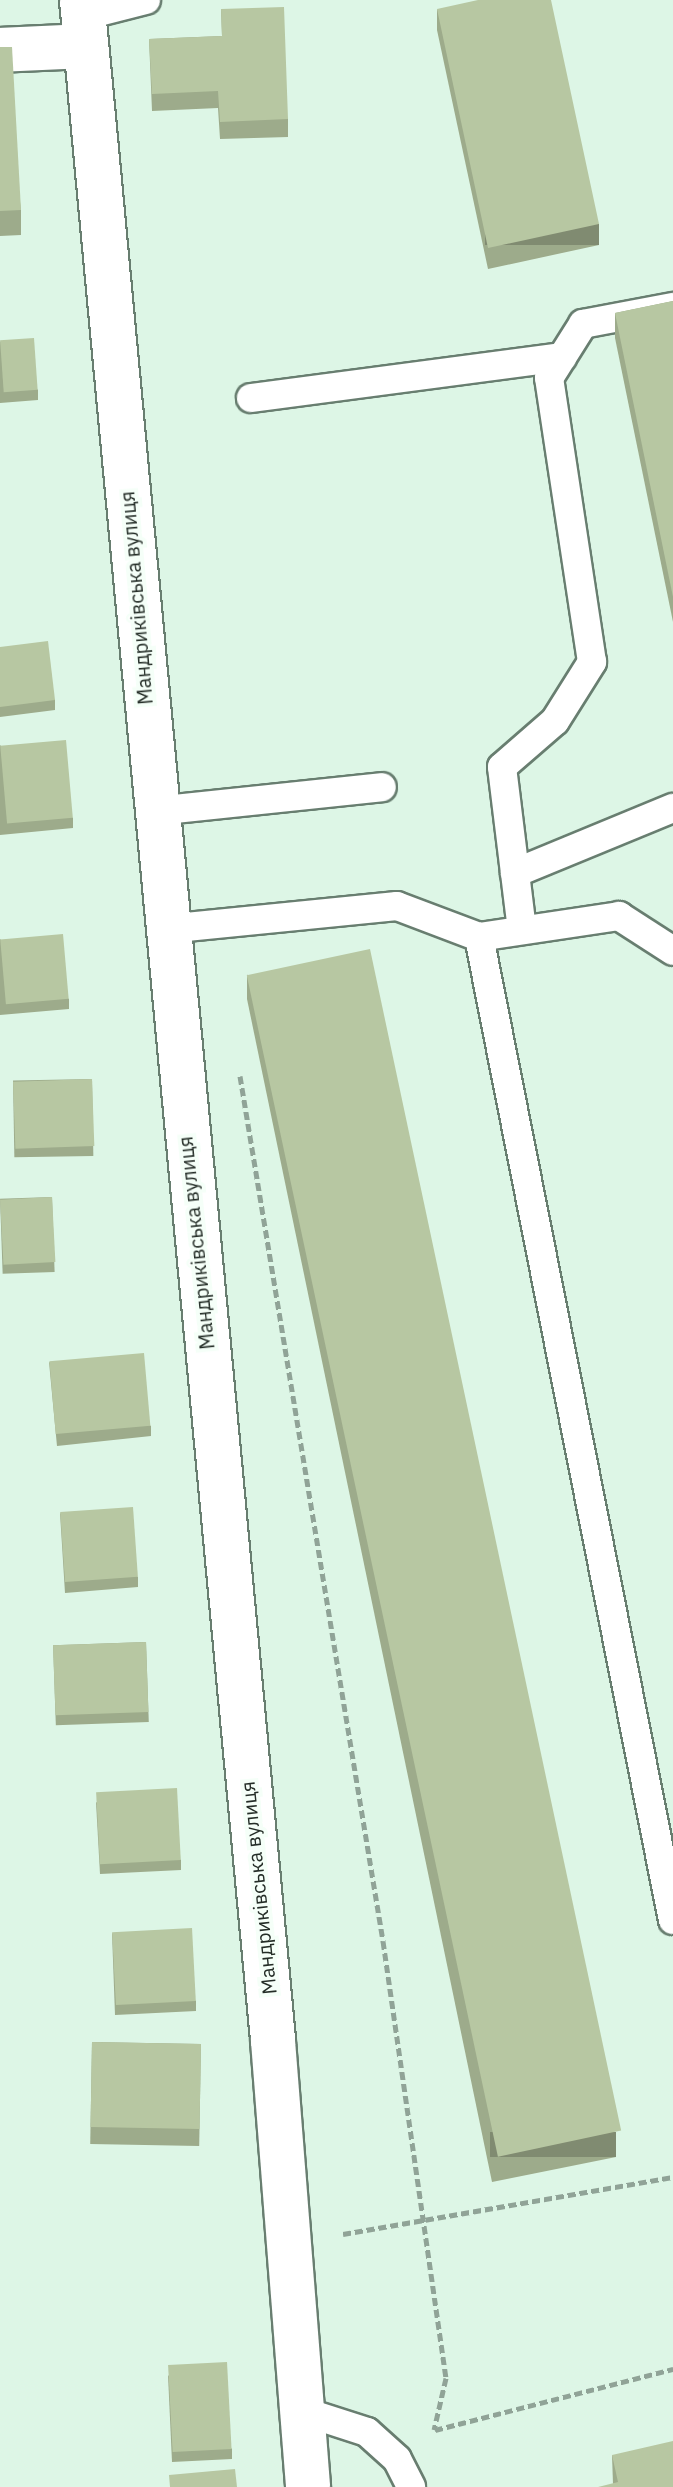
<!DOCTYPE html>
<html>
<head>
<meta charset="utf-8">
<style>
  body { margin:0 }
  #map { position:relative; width:673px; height:2487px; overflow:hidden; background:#ddf6e6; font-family:"IBM Plex Sans",sans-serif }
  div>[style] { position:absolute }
  .path>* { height:5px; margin-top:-2.5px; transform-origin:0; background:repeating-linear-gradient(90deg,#90a397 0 8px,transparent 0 12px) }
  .roads { filter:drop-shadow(2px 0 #687e70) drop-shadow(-2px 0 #687e70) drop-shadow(0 2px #687e70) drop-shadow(0 -2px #687e70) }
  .lane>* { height:28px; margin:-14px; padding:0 14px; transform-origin:14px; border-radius:14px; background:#fff }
  .street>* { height:44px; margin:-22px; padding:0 22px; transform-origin:22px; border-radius:22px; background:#fff }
  .wall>* { inset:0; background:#9dab8b; transform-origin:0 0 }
  .shaded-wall>* { inset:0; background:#808b71; transform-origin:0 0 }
  .building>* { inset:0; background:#b7c7a2; transform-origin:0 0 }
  span { translate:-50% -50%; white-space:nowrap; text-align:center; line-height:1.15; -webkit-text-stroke:8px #f5fff8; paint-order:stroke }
  .street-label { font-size:20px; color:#242d27 }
</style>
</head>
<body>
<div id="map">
  <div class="path">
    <div style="left:240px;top:1076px;width:877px;rotate:80.61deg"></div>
    <div style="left:383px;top:1941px;width:442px;rotate:81.8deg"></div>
    <div style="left:446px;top:2378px;width:53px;rotate:103deg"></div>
    <div style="left:343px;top:2234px;width:335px;rotate:-9.8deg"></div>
    <div style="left:435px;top:2430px;width:246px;rotate:-14.4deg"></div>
  </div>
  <div class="roads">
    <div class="lane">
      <div style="left:83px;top:16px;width:65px;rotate:-14.3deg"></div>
      <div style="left:251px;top:398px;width:314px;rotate:-7.5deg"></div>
      <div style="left:155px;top:811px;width:228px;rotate:-6deg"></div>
      <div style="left:515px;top:873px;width:171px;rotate:-22.4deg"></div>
      <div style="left:166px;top:929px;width:232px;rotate:-5.7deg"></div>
      <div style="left:397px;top:906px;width:88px;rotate:20.7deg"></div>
      <div style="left:479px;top:937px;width:1002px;rotate:78.84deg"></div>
      <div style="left:522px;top:930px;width:164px;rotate:-97deg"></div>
      <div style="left:502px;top:767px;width:70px;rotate:-41deg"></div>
      <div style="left:555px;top:721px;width:70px;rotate:-57.9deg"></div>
      <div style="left:592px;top:662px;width:287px;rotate:-98.6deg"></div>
      <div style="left:549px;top:378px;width:64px;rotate:-57.8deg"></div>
      <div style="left:583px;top:324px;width:92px;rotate:-10.7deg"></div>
      <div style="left:479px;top:937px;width:142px;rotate:-8.5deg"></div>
      <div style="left:619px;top:916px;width:64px;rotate:32.9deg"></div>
      <div style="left:302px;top:2411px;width:68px;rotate:17.9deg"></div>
      <div style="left:367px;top:2432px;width:40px;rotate:42deg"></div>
      <div style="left:397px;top:2459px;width:31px;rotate:63deg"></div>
    </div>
    <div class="street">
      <div style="left:82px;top:0;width:2050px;rotate:84.65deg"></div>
      <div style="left:273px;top:2041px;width:447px;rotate:85.5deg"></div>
      <div style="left:0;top:50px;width:86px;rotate:-2.7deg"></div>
    </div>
  </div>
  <div class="wall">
    <div style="clip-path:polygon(221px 9px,288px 119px,288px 137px,220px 139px,218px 108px,152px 111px,149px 39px,222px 36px)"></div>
    <div style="clip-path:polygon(437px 9px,599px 245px,488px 269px,437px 30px)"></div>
    <div style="clip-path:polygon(0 47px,21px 210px,21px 235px,0 236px)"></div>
    <div style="clip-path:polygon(673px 301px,673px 622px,615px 338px,615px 313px)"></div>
    <div style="clip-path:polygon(0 341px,38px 390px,38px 400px,0 403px)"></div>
    <div style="clip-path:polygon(0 647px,55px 700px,55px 710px,0 717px)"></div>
    <div style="clip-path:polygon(0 745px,73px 818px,73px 828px,0 835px)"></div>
    <div style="clip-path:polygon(0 939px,69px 999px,69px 1009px,0 1015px)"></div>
    <div style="clip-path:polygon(247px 974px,616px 2157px,492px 2182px,247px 999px)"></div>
    <div style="left:92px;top:1079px;width:77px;height:79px;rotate:89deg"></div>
    <div style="left:52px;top:1197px;width:75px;height:52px;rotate:88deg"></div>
    <div style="clip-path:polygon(49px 1362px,151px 1426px,151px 1436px,57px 1446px)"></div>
    <div style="clip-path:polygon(60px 1513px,138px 1577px,138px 1587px,65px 1593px)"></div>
    <div style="left:146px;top:1642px;width:80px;height:93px;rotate:88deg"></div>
    <div style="clip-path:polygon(96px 1802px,181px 1860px,181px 1870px,100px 1874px)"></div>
    <div style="clip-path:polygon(112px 1933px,196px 2001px,196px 2011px,115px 2015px)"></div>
    <div style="left:92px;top:2042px;width:109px;height:102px;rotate:1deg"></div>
    <div style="clip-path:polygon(168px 2375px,232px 2449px,232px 2459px,172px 2462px)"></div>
    <div style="clip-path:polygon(612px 2455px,673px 2487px,613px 2484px)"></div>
  </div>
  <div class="shaded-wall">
    <div style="left:599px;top:224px;width:21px;height:114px;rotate:90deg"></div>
    <div style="left:616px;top:2132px;width:25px;height:126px;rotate:90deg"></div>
  </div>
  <div class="building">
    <div style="clip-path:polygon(478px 0,551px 0,599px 224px,488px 248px,437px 9px)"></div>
    <div style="clip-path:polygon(284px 7px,288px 119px,220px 122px,218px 91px,152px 94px,149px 39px,222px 36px,221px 9px)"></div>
    <div style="clip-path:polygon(0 47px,12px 47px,21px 210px,0 211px)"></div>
    <div style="clip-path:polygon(673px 301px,673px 597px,615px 313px)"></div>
    <div style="left:34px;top:338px;width:52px;height:34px;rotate:86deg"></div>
    <div style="clip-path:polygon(48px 641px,55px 700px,0 707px,0 647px)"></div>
    <div style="left:66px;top:740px;width:78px;height:66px;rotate:85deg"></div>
    <div style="left:63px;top:934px;width:65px;height:63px;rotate:85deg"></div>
    <div style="left:370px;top:949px;width:1208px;height:126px;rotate:78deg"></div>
    <div style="left:92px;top:1079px;width:67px;height:79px;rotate:88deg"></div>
    <div style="left:52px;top:1197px;width:65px;height:52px;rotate:87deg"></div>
    <div style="left:144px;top:1353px;width:73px;height:95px;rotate:85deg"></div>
    <div style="left:133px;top:1507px;width:70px;height:73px;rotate:86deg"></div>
    <div style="left:146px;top:1642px;width:70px;height:93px;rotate:88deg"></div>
    <div style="left:177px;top:1788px;width:72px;height:81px;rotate:87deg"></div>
    <div style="left:192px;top:1928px;width:73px;height:80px;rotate:87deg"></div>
    <div style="left:92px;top:2042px;width:109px;height:85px;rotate:1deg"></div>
    <div style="left:227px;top:2362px;width:87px;height:59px;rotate:87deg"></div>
    <div style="clip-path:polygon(673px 2441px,673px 2487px,598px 2487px,618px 2482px,612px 2455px)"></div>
    <div style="clip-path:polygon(235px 2469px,237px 2487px,170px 2487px,169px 2475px)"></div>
  </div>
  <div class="street-label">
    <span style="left:136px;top:598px;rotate:-95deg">Мандриківська вулиця</span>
    <span style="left:196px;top:1243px;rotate:-96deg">Мандриківська вулиця</span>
    <span style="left:258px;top:1888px;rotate:-96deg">Мандриківська вулиця</span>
  </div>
</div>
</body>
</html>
